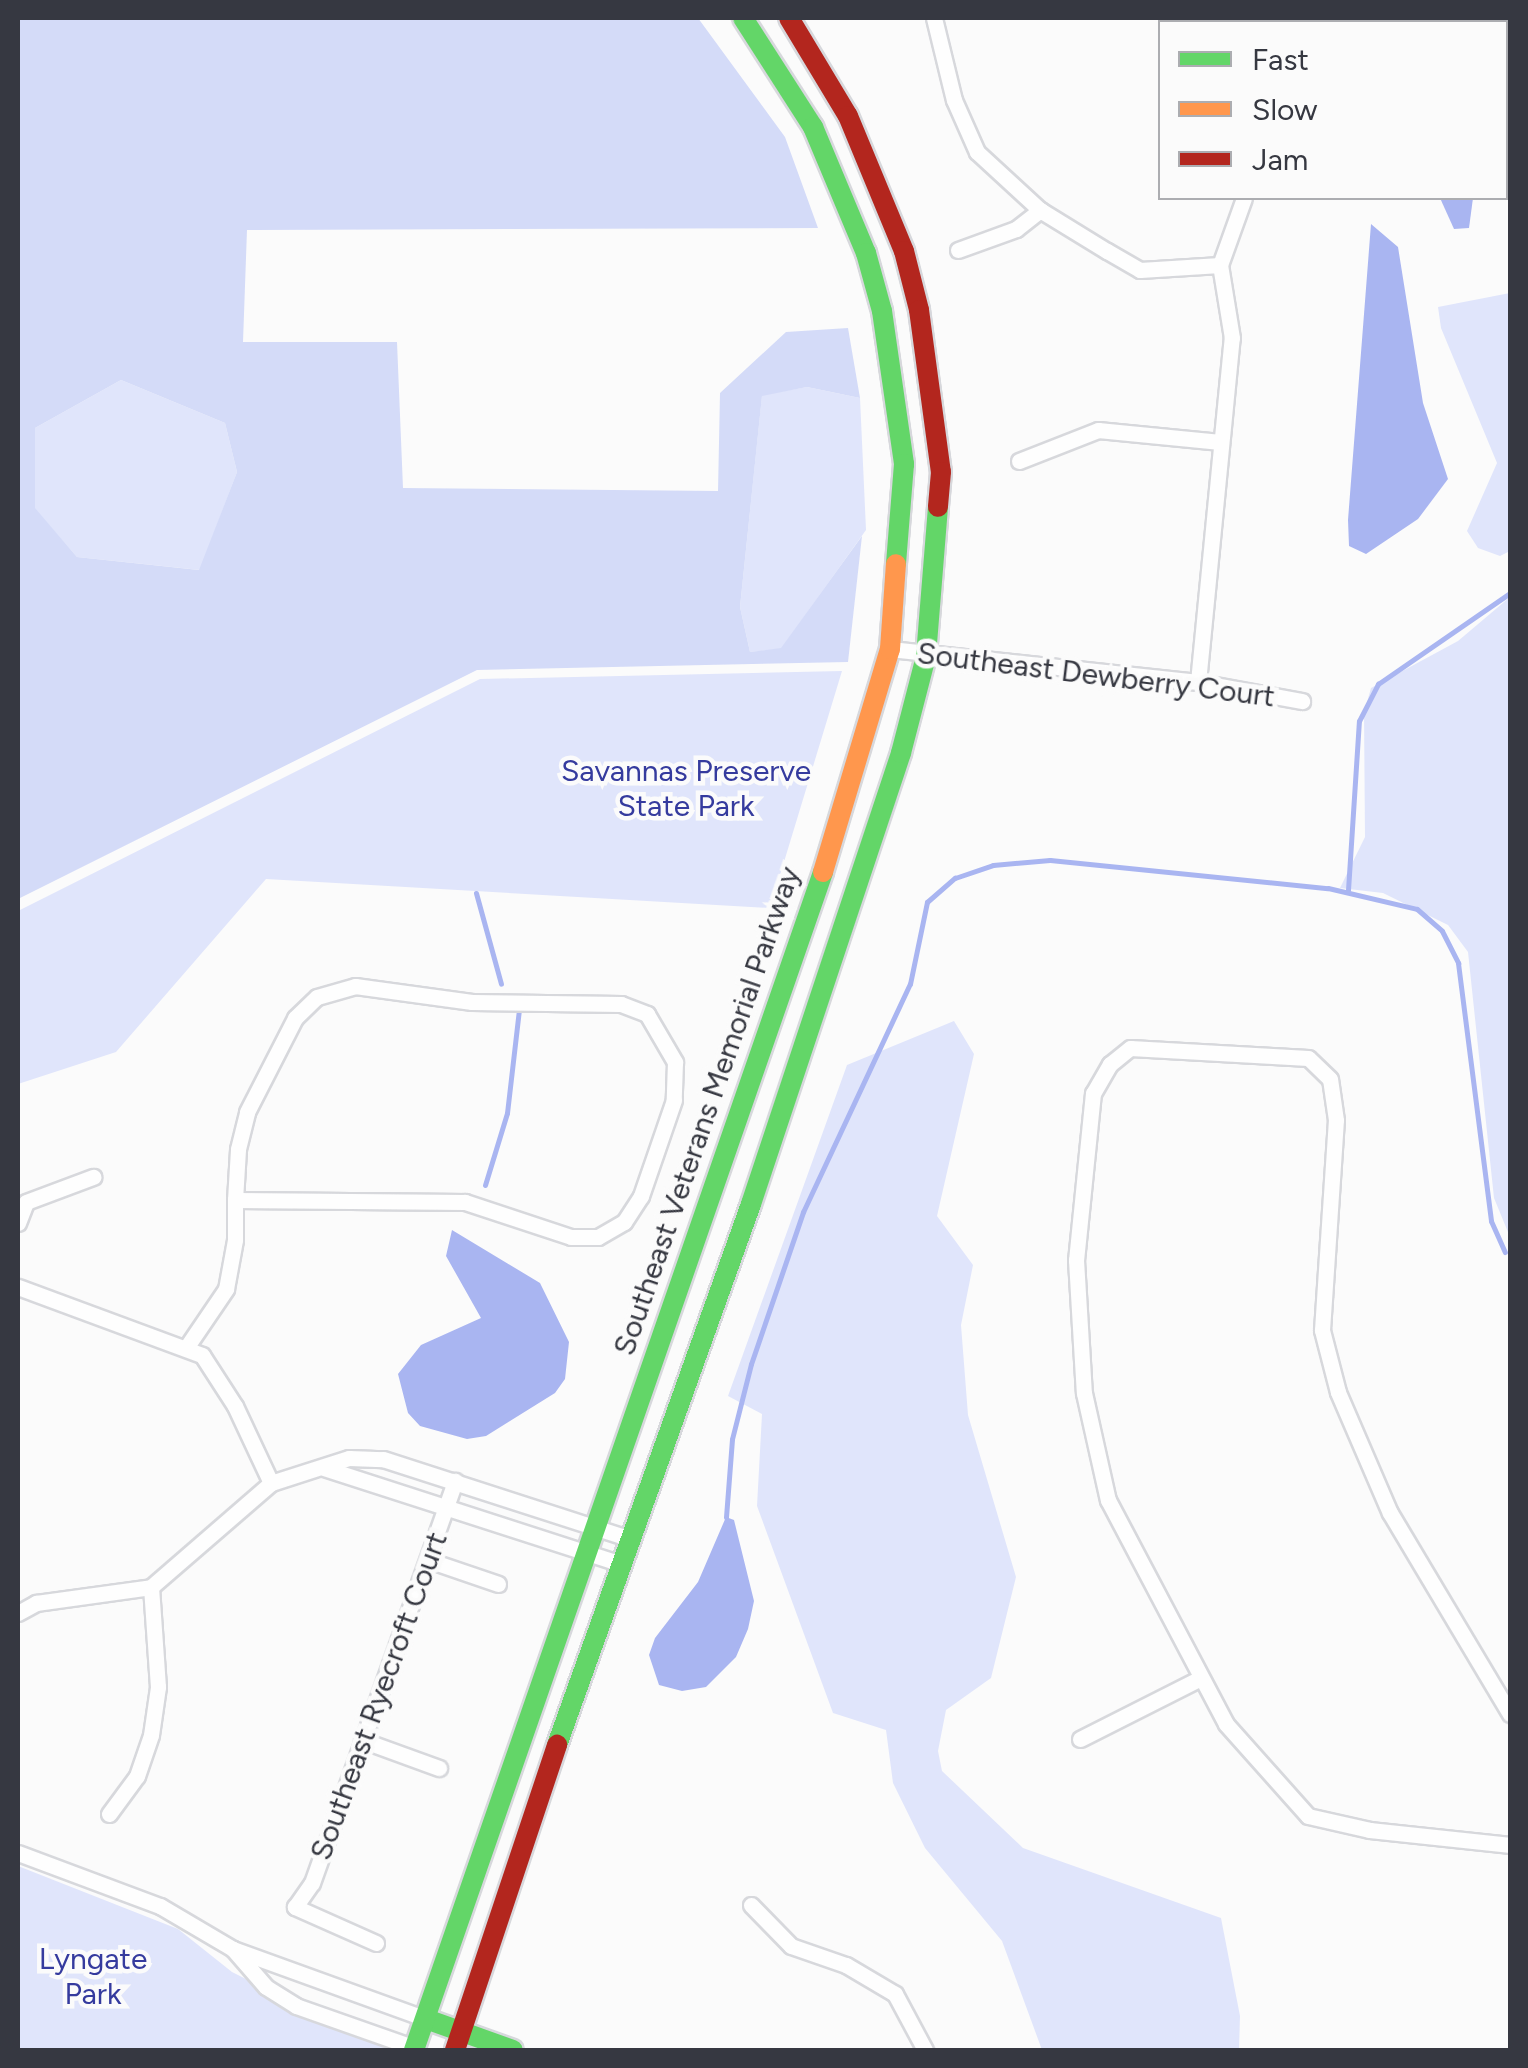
<!DOCTYPE html>
<html>
<head>
<meta charset="utf-8">
<style>
  body { margin:0 }
  #map { position:relative; width:1528px; height:2068px; overflow:hidden; background:#fbfbfb; font-family:Figtree,sans-serif }
  div>[style] { position:absolute }
  .green>* { inset:0; background:#e0e5fb }
  .forest>* { inset:0; background:#d4dbf8 }
  .water>* { inset:0; background:#a9b5f1 }
  .stream>* { height:5px; margin:-2.5px; padding:0 2.5px; transform-origin:2.5px; border-radius:2.5px; background:#a9b5f1 }
  .roads { filter:drop-shadow(2px 0 #d7d8dc) drop-shadow(-2px 0 #d7d8dc) drop-shadow(0 2px #d7d8dc) drop-shadow(0 -2px #d7d8dc) }
  .street>* { height:15px; margin:-7.5px; padding:0 7.5px; transform-origin:7.5px; border-radius:7.5px; background:#fefefe }
  .fast>* { height:20px; margin:-10px; padding:0 10px; transform-origin:10px; border-radius:10px; background:#63d668 }
  .slow>* { height:20px; margin:-10px; padding:0 10px; transform-origin:10px; border-radius:10px; background:#ff974d }
  .jam>* { height:20px; margin:-10px; padding:0 10px; transform-origin:10px; border-radius:10px; background:#b3261e }
  span { translate:-50% -50%; white-space:nowrap; text-align:center; line-height:1.15; -webkit-text-stroke:9px #fbfbfb; paint-order:stroke }
  .street-label { font-size:30px; color:#363841 }
  .park-label { font-size:30px; color:#353b9e }
  .frame { position:absolute; inset:0; border:20px solid #363841; pointer-events:none }
  .legend { position:absolute; left:1158px; top:20px; width:350px; height:180px; box-sizing:border-box; background:#fbfbfb; border:2px solid #acadb1; margin:0; padding:12px 18px; list-style:none; font-size:30px; color:#363841 }
  .legend li { display:flex; align-items:center; gap:20px; height:50px }
  .legend b { width:50px; border:2px solid #acadb1 }
</style>
</head>
<body>
<div id="map">
  <div class="green">
    <div style="clip-path:polygon(1510px 293px,1510px 551px,1500px 556px,1478px 548px,1467px 531px,1497px 463px,1441px 328px,1438px 307px)"></div>
    <div style="clip-path:polygon(121px 380px,225px 423px,237px 472px,200px 570px,77px 557px,34px 508px,35px 428px)"></div>
    <div style="clip-path:polygon(807px 387px,860px 398px,866px 530px,781px 649px,750px 652px,740px 607px,762px 395px)"></div>
    <div style="clip-path:polygon(1510px 597px,1510px 1237px,1494px 1198px,1468px 952px,1448px 925px,1383px 893px,1340px 888px,1365px 837px,1364px 713px,1371px 688px,1458px 641px)"></div>
    <div style="clip-path:polygon(842px 671px,770px 908px,266px 879px,116px 1052px,18px 1084px,18px 911px,480px 679px)"></div>
    <div style="clip-path:polygon(954px 1021px,974px 1054px,937px 1216px,973px 1265px,961px 1325px,968px 1415px,1016px 1577px,991px 1678px,946px 1710px,938px 1751px,942px 1771px,1023px 1848px,1221px 1918px,1240px 2016px,1239px 2050px,1042px 2050px,1002px 1941px,925px 1848px,893px 1783px,886px 1730px,833px 1713px,757px 1506px,762px 1414px,728px 1396px,847px 1065px)"></div>
    <div style="clip-path:polygon(18px 1866px,178px 1929px,232px 1972px,389px 2050px,18px 2050px)"></div>
  </div>
  <div class="forest">
    <div style="clip-path:polygon(evenodd,18px 18px,698px 18px,785px 137px,818px 228px,247px 230px,243px 342px,397px 342px,403px 488px,718px 491px,720px 393px,786px 332px,848px 328px,860px 398px,807px 387px,762px 396px,740px 607px,750px 652px,781px 648px,862px 536px,848px 662px,477px 670px,18px 899px,18px 18px,121px 380px,225px 423px,237px 472px,199px 570px,77px 557px,35px 508px,35px 428px,121px 380px)"></div>
  </div>
  <div class="water">
    <div style="clip-path:polygon(1440px 198px,1473px 198px,1469px 228px,1454px 229px)"></div>
    <div style="clip-path:polygon(1371px 224px,1398px 247px,1423px 403px,1448px 479px,1418px 519px,1366px 554px,1349px 546px,1348px 520px)"></div>
    <div style="clip-path:polygon(452px 1230px,540px 1283px,569px 1342px,565px 1379px,555px 1393px,486px 1436px,467px 1439px,420px 1426px,408px 1413px,398px 1374px,421px 1345px,481px 1318px,446px 1256px)"></div>
    <div style="clip-path:polygon(726px 1517px,734px 1520px,754px 1601px,748px 1629px,736px 1657px,706px 1687px,682px 1691px,659px 1685px,649px 1655px,655px 1638px,698px 1582px)"></div>
  </div>
  <div class="stream">
    <div style="left:1348px;top:890px;width:169px;rotate:-86.3deg"></div>
    <div style="left:1359px;top:721px;width:42px;rotate:-62.8deg"></div>
    <div style="left:1378px;top:684px;width:160px;rotate:-34.6deg"></div>
    <div style="left:476px;top:893px;width:94px;rotate:74.6deg"></div>
    <div style="left:485px;top:1185px;width:75px;rotate:-73deg"></div>
    <div style="left:507px;top:1113px;width:104px;rotate:-83.4deg"></div>
    <div style="left:726px;top:1517px;width:78px;rotate:-85.6deg"></div>
    <div style="left:732px;top:1439px;width:77px;rotate:-75.8deg"></div>
    <div style="left:751px;top:1364px;width:161px;rotate:-71.1deg"></div>
    <div style="left:803px;top:1212px;width:252px;rotate:-64.9deg"></div>
    <div style="left:910px;top:984px;width:84px;rotate:-78.3deg"></div>
    <div style="left:927px;top:902px;width:37px;rotate:-41deg"></div>
    <div style="left:955px;top:878px;width:40px;rotate:-18.9deg"></div>
    <div style="left:993px;top:865px;width:57px;rotate:-5deg"></div>
    <div style="left:1050px;top:860px;width:279px;rotate:5.8deg"></div>
    <div style="left:1328px;top:888px;width:91px;rotate:13.3deg"></div>
    <div style="left:1417px;top:909px;width:33px;rotate:41deg"></div>
    <div style="left:1442px;top:931px;width:36px;rotate:63deg"></div>
    <div style="left:1458px;top:963px;width:260px;rotate:82.7deg"></div>
    <div style="left:1491px;top:1221px;width:34px;rotate:66deg"></div>
  </div>
  <div class="roads">
    <div class="street">
      <div style="left:934px;top:18px;width:84px;rotate:76.3deg"></div>
      <div style="left:954px;top:100px;width:57px;rotate:66.1deg"></div>
      <div style="left:977px;top:152px;width:86px;rotate:42.6deg"></div>
      <div style="left:1040px;top:210px;width:79px;rotate:31.5deg"></div>
      <div style="left:1107px;top:251px;width:38px;rotate:30deg"></div>
      <div style="left:1140px;top:270px;width:80px;rotate:-3.6deg"></div>
      <div style="left:1220px;top:265px;width:71px;rotate:-70.3deg"></div>
      <div style="left:1210px;top:18px;width:4px;rotate:76deg"></div>
      <div style="left:958px;top:250px;width:62px;rotate:-19.9deg"></div>
      <div style="left:1016px;top:229px;width:31px;rotate:-38deg"></div>
      <div style="left:1019px;top:461px;width:85px;rotate:-21.4deg"></div>
      <div style="left:1098px;top:430px;width:123px;rotate:5.6deg"></div>
      <div style="left:890px;top:649px;width:310px;rotate:6.1deg"></div>
      <div style="left:1198px;top:682px;width:106px;rotate:10.4deg"></div>
      <div style="left:1198px;top:682px;width:346px;rotate:-84.4deg"></div>
      <div style="left:1232px;top:338px;width:74px;rotate:-99.3deg"></div>
      <div style="left:18px;top:1223px;width:22px;rotate:-69deg"></div>
      <div style="left:26px;top:1202px;width:72px;rotate:-20.5deg"></div>
      <div style="left:18px;top:1287px;width:196px;rotate:20.3deg"></div>
      <div style="left:202px;top:1355px;width:61px;rotate:57.1deg"></div>
      <div style="left:235px;top:1406px;width:85px;rotate:64.9deg"></div>
      <div style="left:188px;top:1345px;width:68px;rotate:-55.8deg"></div>
      <div style="left:226px;top:1289px;width:50px;rotate:-79.6deg"></div>
      <div style="left:235px;top:1240px;width:40px;rotate:-90deg"></div>
      <div style="left:235px;top:1200px;width:51px;rotate:-86.6deg"></div>
      <div style="left:238px;top:1149px;width:38px;rotate:-76deg"></div>
      <div style="left:247px;top:1112px;width:106px;rotate:-62.9deg"></div>
      <div style="left:295px;top:1018px;width:30px;rotate:-44deg"></div>
      <div style="left:317px;top:997px;width:40px;rotate:-16deg"></div>
      <div style="left:355px;top:986px;width:118px;rotate:7.8deg"></div>
      <div style="left:472px;top:1002px;width:149px;rotate:0.8deg"></div>
      <div style="left:621px;top:1004px;width:28px;rotate:21deg"></div>
      <div style="left:647px;top:1014px;width:56px;rotate:59.7deg"></div>
      <div style="left:675px;top:1062px;width:38px;rotate:92deg"></div>
      <div style="left:674px;top:1100px;width:102px;rotate:109deg"></div>
      <div style="left:641px;top:1196px;width:31px;rotate:123deg"></div>
      <div style="left:624px;top:1222px;width:30px;rotate:150deg"></div>
      <div style="left:598px;top:1237px;width:27px;rotate:180deg"></div>
      <div style="left:571px;top:1237px;width:112px;rotate:-161.7deg"></div>
      <div style="left:465px;top:1202px;width:230px;rotate:-179.5deg"></div>
      <div style="left:324px;top:1468px;width:309px;rotate:17.9deg"></div>
      <div style="left:428px;top:1560px;width:74px;rotate:18.9deg"></div>
      <div style="left:18px;top:1613px;width:21px;rotate:-29deg"></div>
      <div style="left:36px;top:1603px;width:116px;rotate:-7.9deg"></div>
      <div style="left:151px;top:1587px;width:159px;rotate:-40.9deg"></div>
      <div style="left:271px;top:1483px;width:82px;rotate:-17.8deg"></div>
      <div style="left:349px;top:1458px;width:34px;rotate:2deg"></div>
      <div style="left:383px;top:1459px;width:256px;rotate:17.9deg"></div>
      <div style="left:1510px;top:1714px;width:234px;rotate:-120.8deg"></div>
      <div style="left:1390px;top:1513px;width:132px;rotate:-113.3deg"></div>
      <div style="left:1338px;top:1392px;width:64px;rotate:-104.5deg"></div>
      <div style="left:1322px;top:1330px;width:210px;rotate:-86.2deg"></div>
      <div style="left:1336px;top:1120px;width:41px;rotate:-98.3deg"></div>
      <div style="left:1330px;top:1079px;width:30px;rotate:-136deg"></div>
      <div style="left:1308px;top:1058px;width:178px;rotate:-176.8deg"></div>
      <div style="left:1130px;top:1048px;width:26px;rotate:141deg"></div>
      <div style="left:1110px;top:1064px;width:34px;rotate:120deg"></div>
      <div style="left:1093px;top:1093px;width:168px;rotate:95.8deg"></div>
      <div style="left:1076px;top:1260px;width:133px;rotate:86.6deg"></div>
      <div style="left:1084px;top:1393px;width:110px;rotate:77.4deg"></div>
      <div style="left:1108px;top:1500px;width:253px;rotate:62.2deg"></div>
      <div style="left:1226px;top:1724px;width:123px;rotate:48.3deg"></div>
      <div style="left:1308px;top:1816px;width:64px;rotate:12.7deg"></div>
      <div style="left:1370px;top:1830px;width:141px;rotate:6.1deg"></div>
      <div style="left:1080px;top:1739px;width:133px;rotate:-26.8deg"></div>
      <div style="left:362px;top:1740px;width:82px;rotate:20deg"></div>
      <div style="left:109px;top:1814px;width:47px;rotate:-53.6deg"></div>
      <div style="left:137px;top:1776px;width:43px;rotate:-71.1deg"></div>
      <div style="left:151px;top:1735px;width:49px;rotate:-81.7deg"></div>
      <div style="left:158px;top:1687px;width:100px;rotate:-94deg"></div>
      <div style="left:18px;top:1853px;width:152px;rotate:20.5deg"></div>
      <div style="left:160px;top:1906px;width:85px;rotate:30.5deg"></div>
      <div style="left:233px;top:1949px;width:205px;rotate:19.9deg"></div>
      <div style="left:751px;top:1905px;width:57px;rotate:45.7deg"></div>
      <div style="left:791px;top:1946px;width:58px;rotate:19.1deg"></div>
      <div style="left:846px;top:1965px;width:57px;rotate:30.6deg"></div>
      <div style="left:895px;top:1994px;width:64px;rotate:61.8deg"></div>
      <div style="left:376px;top:1943px;width:89px;rotate:-156deg"></div>
      <div style="left:295px;top:1907px;width:29px;rotate:-55deg"></div>
      <div style="left:312px;top:1883px;width:427px;rotate:-70.4deg"></div>
      <div style="left:233px;top:1949px;width:50px;rotate:49deg"></div>
      <div style="left:266px;top:1987px;width:36px;rotate:32deg"></div>
      <div style="left:296px;top:2006px;width:126px;rotate:19.4deg"></div>
    </div>
    <div class="fast">
      <div style="left:743px;top:18px;width:130px;rotate:57.3deg"></div>
      <div style="left:813px;top:127px;width:137px;rotate:67.2deg"></div>
      <div style="left:866px;top:253px;width:60px;rotate:74.6deg"></div>
      <div style="left:882px;top:311px;width:155px;rotate:81.8deg"></div>
      <div style="left:904px;top:464px;width:100px;rotate:94.6deg"></div>
      <div style="left:557px;top:1745px;width:575px;rotate:-70.27deg"></div>
      <div style="left:751px;top:1204px;width:475px;rotate:-71.6deg"></div>
      <div style="left:901px;top:753px;width:100px;rotate:-75.5deg"></div>
      <div style="left:926px;top:656px;width:149px;rotate:-85.4deg"></div>
      <div style="left:426px;top:2019px;width:92px;rotate:19.6deg"></div>
      <div style="left:414px;top:2050px;width:1247px;rotate:-70.85deg"></div>
    </div>
    <div class="slow">
      <div style="left:823px;top:872px;width:233px;rotate:-73.3deg"></div>
      <div style="left:890px;top:649px;width:85px;rotate:-86deg"></div>
    </div>
    <div class="jam">
      <div style="left:789px;top:18px;width:114px;rotate:59deg"></div>
      <div style="left:848px;top:116px;width:146px;rotate:67.5deg"></div>
      <div style="left:904px;top:251px;width:61px;rotate:75.7deg"></div>
      <div style="left:919px;top:310px;width:163px;rotate:82.3deg"></div>
      <div style="left:941px;top:472px;width:35px;rotate:95deg"></div>
      <div style="left:455px;top:2050px;width:322px;rotate:-71.5deg"></div>
    </div>
  </div>
  <div class="street-label">
    <span style="left:1096px;top:675px;rotate:7deg">Southeast Dewberry Court</span>
    <span style="left:707px;top:1111px;rotate:-71deg">Southeast Veterans Memorial Parkway</span>
    <span style="left:379px;top:1696px;rotate:-70deg">Southeast Ryecroft Court</span>
  </div>
  <div class="park-label">
    <span style="left:686px;top:788px">Savannas Preserve<br>State Park</span>
    <span style="left:93px;top:1976px">Lyngate<br>Park</span>
  </div>
  <div class="frame"></div>
  <ul class="legend">
  <li><b style="height:12px;background:#63d668"></b>Fast</li>
  <li><b style="height:12px;background:#ff974d"></b>Slow</li>
  <li><b style="height:12px;background:#b3261e"></b>Jam</li>
  </ul>
</div>
</body>
</html>
